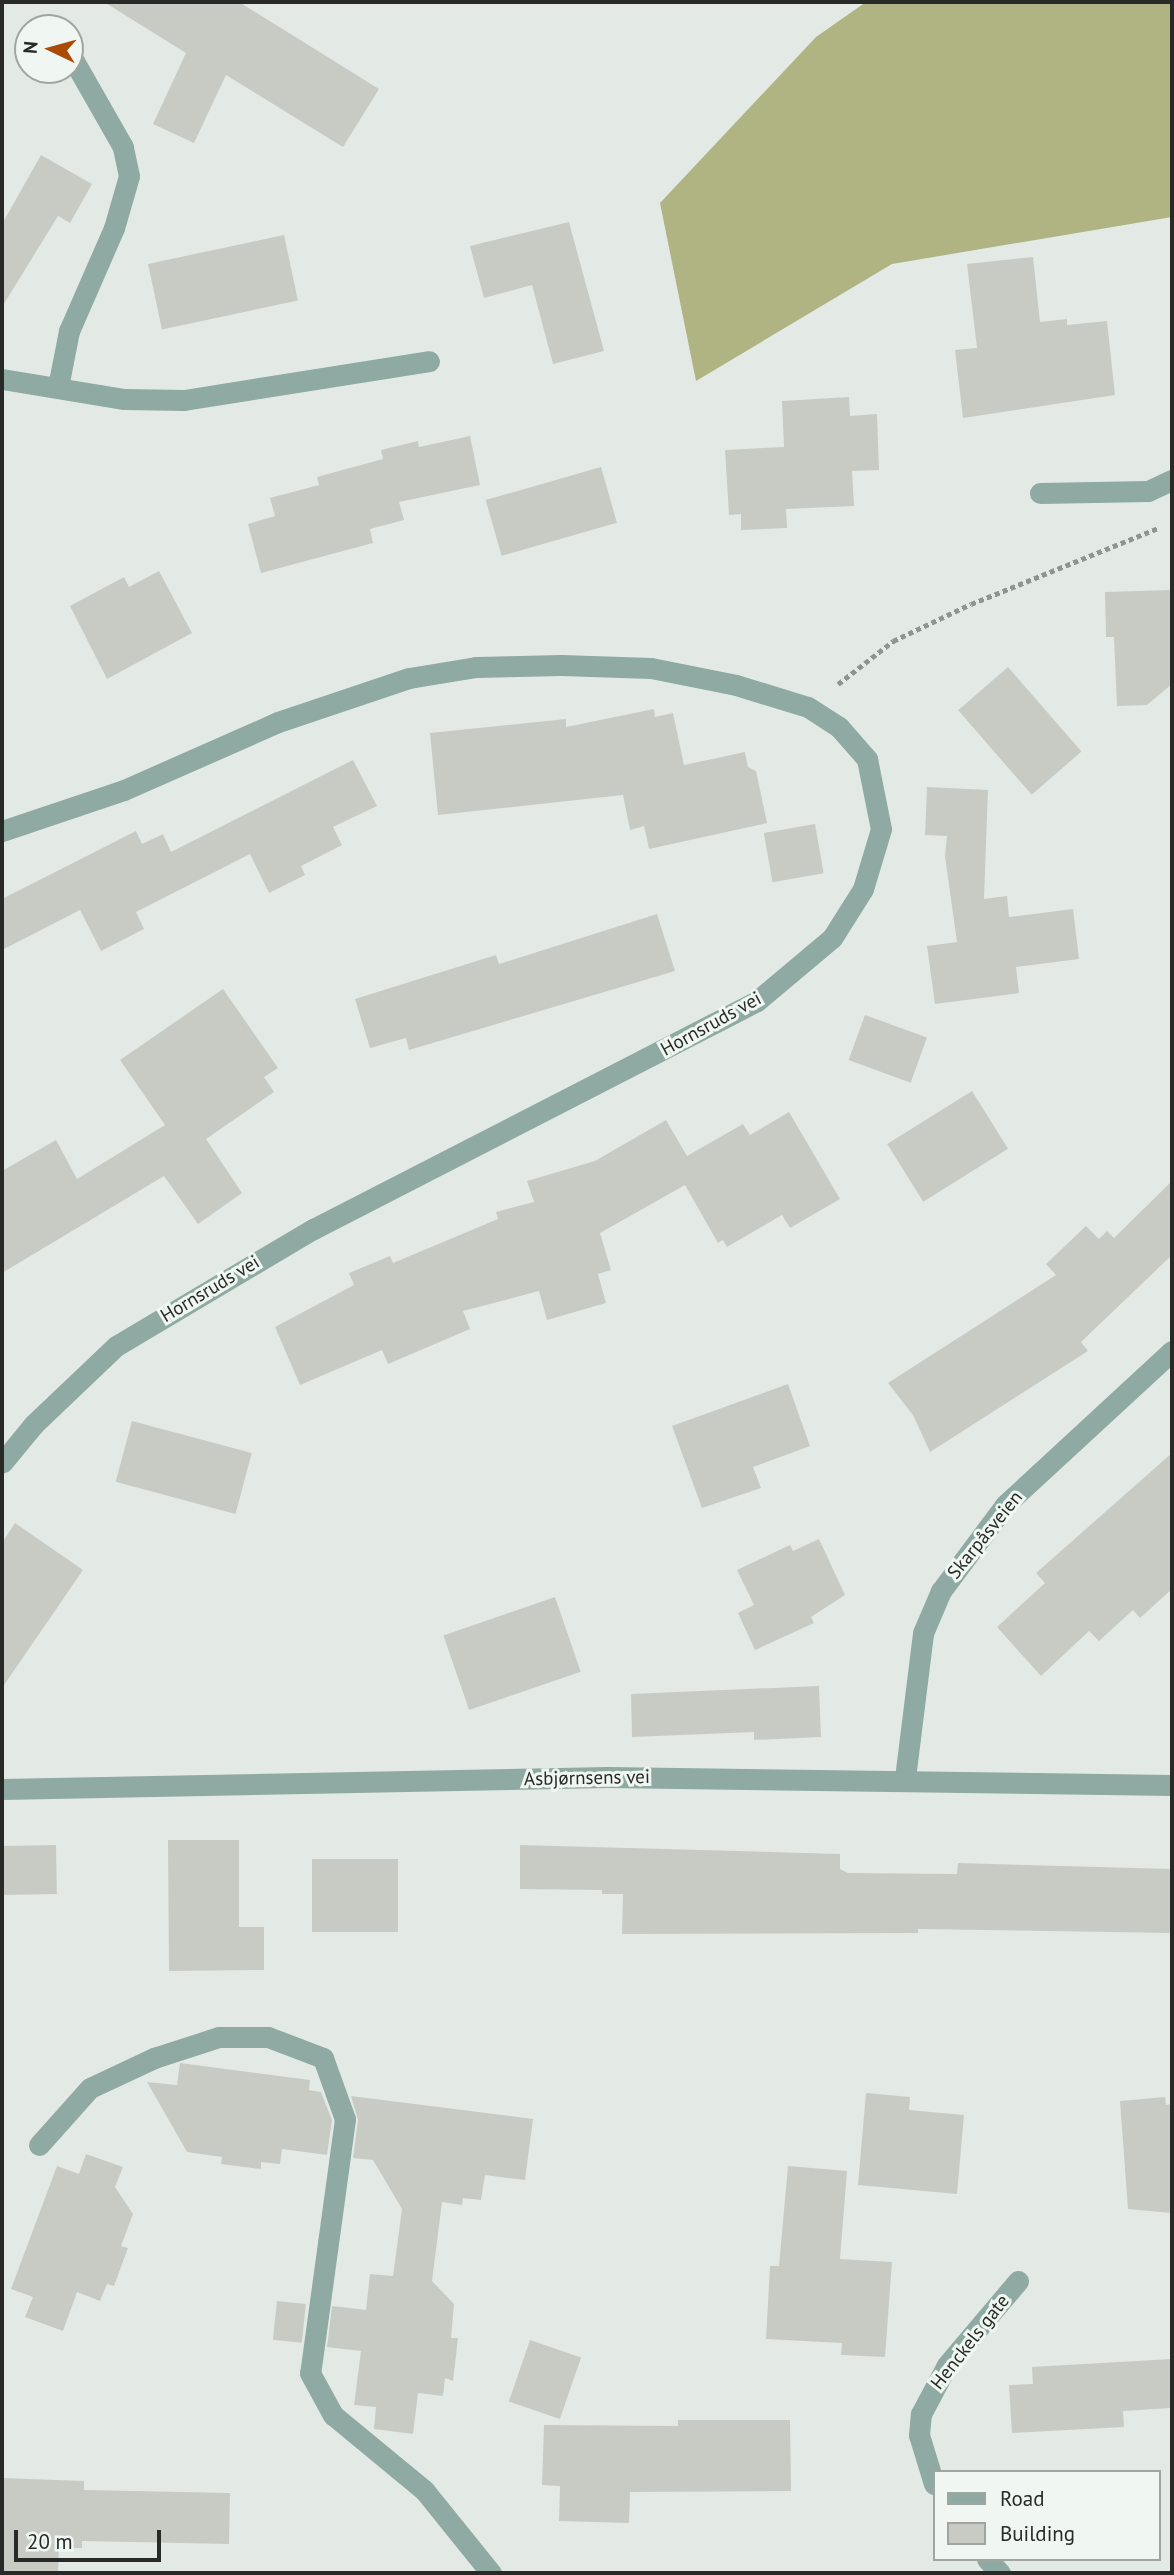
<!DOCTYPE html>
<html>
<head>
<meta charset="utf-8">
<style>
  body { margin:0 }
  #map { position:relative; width:1174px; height:2575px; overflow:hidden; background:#e3eae5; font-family:"PT Sans",sans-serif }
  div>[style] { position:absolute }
  .forest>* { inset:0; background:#afb482 }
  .building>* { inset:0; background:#c7cbc4; transform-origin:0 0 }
  .path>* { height:4.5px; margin-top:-2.25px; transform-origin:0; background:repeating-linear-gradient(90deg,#8f9490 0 5px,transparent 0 8.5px) }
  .minor>* { height:21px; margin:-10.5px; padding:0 10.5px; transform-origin:10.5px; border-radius:10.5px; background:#8fa9a3 }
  span { translate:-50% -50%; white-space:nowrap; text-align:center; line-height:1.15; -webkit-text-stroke:6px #f0f7f2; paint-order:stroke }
  .street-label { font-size:19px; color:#282a28 }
  .frame { position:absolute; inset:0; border:4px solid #282a28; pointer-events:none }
  .legend { position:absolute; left:933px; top:2470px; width:228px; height:91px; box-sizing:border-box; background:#f0f7f2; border:2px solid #a0a5a1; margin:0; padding:9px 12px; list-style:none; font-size:21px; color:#282a28 }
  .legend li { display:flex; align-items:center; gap:14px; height:35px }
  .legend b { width:35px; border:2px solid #a0a5a1 }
  .north { position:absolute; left:14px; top:14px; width:70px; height:70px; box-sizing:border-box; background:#f0f7f2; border:2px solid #a0a5a1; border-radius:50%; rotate:275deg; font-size:19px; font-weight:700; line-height:28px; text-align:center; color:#282a28 }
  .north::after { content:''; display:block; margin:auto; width:24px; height:32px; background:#ac4b07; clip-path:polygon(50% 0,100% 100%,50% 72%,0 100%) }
  .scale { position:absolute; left:14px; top:2530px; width:147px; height:32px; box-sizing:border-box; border:4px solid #282a28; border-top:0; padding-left:9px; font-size:21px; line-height:24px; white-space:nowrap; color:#282a28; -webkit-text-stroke:5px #f0f7f2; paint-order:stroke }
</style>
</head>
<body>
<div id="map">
  <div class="forest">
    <div style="clip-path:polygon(866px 2px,1172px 2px,1172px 217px,892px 264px,696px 381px,660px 203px,816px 37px)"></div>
  </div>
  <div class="building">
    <div style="clip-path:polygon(104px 2px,239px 2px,379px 89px,343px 147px,226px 75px,194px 143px,153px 124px,186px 53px)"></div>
    <div style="clip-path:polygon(41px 155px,92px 184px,70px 223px,58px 216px,2px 307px,2px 224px)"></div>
    <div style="clip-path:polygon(569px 222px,604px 351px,553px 364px,532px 285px,484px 298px,470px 246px)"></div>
    <div style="left:284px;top:235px;width:67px;height:139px;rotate:78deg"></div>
    <div style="clip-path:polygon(1033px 257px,1040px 322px,1067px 319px,1067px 325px,1107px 321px,1115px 395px,963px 418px,955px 350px,977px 348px,967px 264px)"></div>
    <div style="clip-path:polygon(849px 397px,850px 416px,877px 414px,879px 470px,852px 471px,854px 506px,786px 509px,787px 528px,741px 530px,741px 514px,729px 515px,725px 450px,784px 447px,782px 401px)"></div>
    <div style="clip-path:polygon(470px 436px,480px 485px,399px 502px,404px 520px,370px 529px,373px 543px,261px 573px,248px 524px,275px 516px,270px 498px,319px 485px,317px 477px,383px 459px,381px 450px,418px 441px,419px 447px)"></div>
    <div style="left:601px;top:467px;width:58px;height:120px;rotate:74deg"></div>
    <div style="clip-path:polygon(159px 571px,192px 633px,107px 679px,70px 606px,124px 577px,129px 587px)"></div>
    <div style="clip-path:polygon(1172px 590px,1172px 684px,1147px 705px,1117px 706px,1114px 637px,1106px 637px,1105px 592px)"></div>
    <div style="left:1008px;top:667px;width:112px;height:66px;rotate:49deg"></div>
    <div style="clip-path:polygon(654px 709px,655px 717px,673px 713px,684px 765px,745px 752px,748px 767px,756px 771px,767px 823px,649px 849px,644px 826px,630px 830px,623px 795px,438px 815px,430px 733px,566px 719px,566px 727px)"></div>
    <div style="clip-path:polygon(353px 760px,377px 806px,333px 827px,342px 845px,301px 866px,305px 875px,269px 893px,250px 854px,136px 912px,144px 929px,101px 951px,80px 910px,2px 950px,2px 899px,136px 831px,142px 844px,163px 834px,171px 852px)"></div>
    <div style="clip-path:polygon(927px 787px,988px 790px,984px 899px,1007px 896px,1009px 917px,1073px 909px,1079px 959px,1016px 967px,1019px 993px,935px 1004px,927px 946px,957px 942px,945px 856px,947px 836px,925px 835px)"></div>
    <div style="left:815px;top:824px;width:50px;height:52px;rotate:80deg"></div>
    <div style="clip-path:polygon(657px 914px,675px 971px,409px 1050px,406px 1038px,370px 1048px,355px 999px,496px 955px,499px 964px)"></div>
    <div style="clip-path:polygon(223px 989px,278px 1068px,264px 1077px,274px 1092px,206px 1139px,242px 1193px,198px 1224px,164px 1176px,2px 1273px,2px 1171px,56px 1140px,77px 1179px,165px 1125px,120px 1060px)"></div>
    <div style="left:865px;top:1015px;width:66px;height:48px;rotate:20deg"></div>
    <div style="left:972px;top:1091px;width:68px;height:100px;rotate:58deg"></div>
    <div style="clip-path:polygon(789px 1112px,840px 1199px,790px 1228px,782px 1215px,727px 1247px,723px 1240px,718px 1243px,685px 1185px,600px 1233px,611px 1270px,598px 1274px,606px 1303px,547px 1320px,539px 1291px,463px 1311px,470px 1329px,388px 1364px,382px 1350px,300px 1385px,275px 1327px,354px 1285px,349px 1273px,390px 1256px,393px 1263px,498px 1219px,496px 1212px,534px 1202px,527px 1181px,595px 1161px,666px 1120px,687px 1156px,743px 1124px,750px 1135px)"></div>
    <div style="clip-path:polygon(1172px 1181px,1172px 1255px,1081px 1342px,1088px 1351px,930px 1452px,913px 1415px,888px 1383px,1056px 1275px,1046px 1264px,1086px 1226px,1099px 1239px,1107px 1231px,1114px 1238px)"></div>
    <div style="clip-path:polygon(788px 1384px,810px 1446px,753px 1467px,761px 1488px,702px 1508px,672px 1426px)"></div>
    <div style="left:132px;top:1421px;width:124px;height:63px;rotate:15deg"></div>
    <div style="clip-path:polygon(1172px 1453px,1172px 1589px,1140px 1618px,1133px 1610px,1099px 1641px,1089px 1631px,1041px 1676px,997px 1627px,1045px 1583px,1036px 1573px)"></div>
    <div style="clip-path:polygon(15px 1523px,83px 1570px,2px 1688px,2px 1543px)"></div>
    <div style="clip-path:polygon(819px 1539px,845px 1595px,811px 1617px,814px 1623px,755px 1650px,738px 1613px,754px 1605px,737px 1570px,790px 1545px,793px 1551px)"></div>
    <div style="left:555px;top:1597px;width:79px;height:118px;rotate:71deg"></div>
    <div style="clip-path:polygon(819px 1686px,821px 1737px,754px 1740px,754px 1732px,632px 1737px,631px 1694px)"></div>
    <div style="clip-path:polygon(168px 1840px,239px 1840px,239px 1927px,264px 1927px,264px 1970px,169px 1971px)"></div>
    <div style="left:56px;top:1845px;width:49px;height:54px;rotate:89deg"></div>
    <div style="clip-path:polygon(520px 1845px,840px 1854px,840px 1869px,848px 1873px,957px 1874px,958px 1863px,1172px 1869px,1172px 1933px,918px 1929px,918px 1933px,622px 1934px,623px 1894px,602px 1894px,602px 1890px,520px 1889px)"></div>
    <div style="left:312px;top:1859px;width:86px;height:73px"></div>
    <div style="clip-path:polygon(180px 2063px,310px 2080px,309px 2090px,321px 2092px,332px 2120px,327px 2155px,282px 2149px,280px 2164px,261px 2162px,261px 2169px,221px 2164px,222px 2157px,187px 2152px,147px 2082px,177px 2085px)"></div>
    <div style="clip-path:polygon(866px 2093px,910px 2097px,909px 2110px,964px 2115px,957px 2194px,858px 2185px)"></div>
    <div style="clip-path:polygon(351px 2096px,533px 2119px,525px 2180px,485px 2175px,481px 2200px,463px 2198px,462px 2205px,442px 2202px,432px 2281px,454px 2304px,451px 2338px,458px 2338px,453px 2381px,445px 2378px,443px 2396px,418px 2393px,413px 2434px,374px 2429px,376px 2407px,354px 2405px,361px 2351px,327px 2347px,332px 2306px,366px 2310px,370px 2274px,393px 2276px,402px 2209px,373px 2160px,353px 2158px,358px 2120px)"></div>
    <div style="clip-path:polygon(1165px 2097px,1166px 2105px,1172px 2104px,1172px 2213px,1128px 2209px,1120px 2101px)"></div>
    <div style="clip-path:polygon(86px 2154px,123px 2167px,115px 2187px,133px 2214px,121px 2246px,128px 2248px,114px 2286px,107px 2284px,100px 2301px,77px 2292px,63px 2331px,25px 2317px,33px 2297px,11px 2289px,57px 2166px,79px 2174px)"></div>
    <div style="clip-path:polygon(788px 2166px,847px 2171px,840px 2259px,892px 2262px,885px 2357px,841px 2355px,842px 2343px,766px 2339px,770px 2266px,779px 2266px)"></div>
    <div style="left:277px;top:2301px;width:29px;height:39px;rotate:6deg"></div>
    <div style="left:530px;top:2340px;width:54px;height:65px;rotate:19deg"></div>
    <div style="clip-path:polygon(1172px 2359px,1172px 2408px,1123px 2411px,1124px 2427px,1012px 2433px,1009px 2385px,1033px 2384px,1032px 2367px)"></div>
    <div style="clip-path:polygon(678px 2420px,790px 2420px,791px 2491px,630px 2492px,629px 2523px,559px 2521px,560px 2486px,542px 2485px,544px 2425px,678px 2426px)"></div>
    <div style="clip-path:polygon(2px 2478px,84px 2481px,84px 2490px,230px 2493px,229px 2544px,82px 2541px,82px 2548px,59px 2548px,58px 2573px,2px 2573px)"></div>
  </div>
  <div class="path">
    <div style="left:838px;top:684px;width:70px;rotate:-38deg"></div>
    <div style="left:893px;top:641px;width:86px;rotate:-25.4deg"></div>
    <div style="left:971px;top:604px;width:202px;rotate:-22.1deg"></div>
  </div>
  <div class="minor">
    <div style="left:2px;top:379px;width:124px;rotate:9.3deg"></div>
    <div style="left:124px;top:399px;width:60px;rotate:1deg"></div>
    <div style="left:184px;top:400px;width:248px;rotate:-9deg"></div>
    <div style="left:58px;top:387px;width:57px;rotate:-78.9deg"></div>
    <div style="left:69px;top:331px;width:112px;rotate:-66.4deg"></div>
    <div style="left:114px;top:228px;width:54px;rotate:-73.9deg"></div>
    <div style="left:129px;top:176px;width:30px;rotate:-102deg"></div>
    <div style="left:123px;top:147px;width:99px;rotate:-119.7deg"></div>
    <div style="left:1040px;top:493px;width:108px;rotate:-1.1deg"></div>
    <div style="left:1148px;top:491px;width:26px;rotate:-25deg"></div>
    <div style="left:2px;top:831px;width:129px;rotate:-18.6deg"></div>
    <div style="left:124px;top:790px;width:168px;rotate:-23.8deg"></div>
    <div style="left:278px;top:722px;width:138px;rotate:-18.6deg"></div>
    <div style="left:409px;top:678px;width:68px;rotate:-9.3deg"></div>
    <div style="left:476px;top:667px;width:85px;rotate:-1.3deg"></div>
    <div style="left:561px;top:665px;width:90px;rotate:1.9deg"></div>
    <div style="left:651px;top:668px;width:87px;rotate:11.3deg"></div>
    <div style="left:736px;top:685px;width:75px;rotate:17deg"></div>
    <div style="left:808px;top:707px;width:37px;rotate:33deg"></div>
    <div style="left:839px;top:727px;width:43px;rotate:48.8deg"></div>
    <div style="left:867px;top:759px;width:71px;rotate:78.7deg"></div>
    <div style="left:881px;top:829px;width:63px;rotate:106.7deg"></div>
    <div style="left:863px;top:889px;width:58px;rotate:122.3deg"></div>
    <div style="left:832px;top:938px;width:98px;rotate:140deg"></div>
    <div style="left:757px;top:1001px;width:499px;rotate:152.8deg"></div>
    <div style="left:313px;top:1229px;width:229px;rotate:149.3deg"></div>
    <div style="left:116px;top:1346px;width:113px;rotate:136.4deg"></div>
    <div style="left:34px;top:1424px;width:50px;rotate:129.4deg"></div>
    <div style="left:905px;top:1778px;width:146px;rotate:-82.9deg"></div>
    <div style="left:923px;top:1633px;width:46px;rotate:-66.8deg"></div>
    <div style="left:941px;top:1591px;width:107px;rotate:-53.3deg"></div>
    <div style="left:1005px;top:1505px;width:227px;rotate:-42.7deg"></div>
    <div style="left:2px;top:1789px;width:606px;rotate:-1.13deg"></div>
    <div style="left:608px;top:1777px;width:564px;rotate:0.81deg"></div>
    <div style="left:39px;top:2145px;width:76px;rotate:-48.2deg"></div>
    <div style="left:90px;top:2088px;width:71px;rotate:-25.1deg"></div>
    <div style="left:154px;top:2058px;width:68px;rotate:-17.9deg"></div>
    <div style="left:219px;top:2037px;width:49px"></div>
    <div style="left:268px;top:2037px;width:59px;rotate:20.9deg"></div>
    <div style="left:323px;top:2058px;width:65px;rotate:70.2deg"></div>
    <div style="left:345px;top:2119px;width:256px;rotate:97.8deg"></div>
    <div style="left:310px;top:2373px;width:48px;rotate:61.3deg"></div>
    <div style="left:333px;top:2415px;width:118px;rotate:39.5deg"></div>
    <div style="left:424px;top:2490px;width:107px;rotate:51.1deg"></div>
    <div style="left:934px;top:2484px;width:51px;rotate:-107deg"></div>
    <div style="left:919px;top:2435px;width:21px;rotate:-85deg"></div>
    <div style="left:921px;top:2414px;width:55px;rotate:-62deg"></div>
    <div style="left:947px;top:2365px;width:110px;rotate:-49.8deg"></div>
    <div style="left:987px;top:2559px;width:19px;rotate:47deg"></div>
  </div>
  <div class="street-label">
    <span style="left:711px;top:1024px;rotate:-29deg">Hornsruds vei</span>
    <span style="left:210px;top:1289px;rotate:-31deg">Hornsruds vei</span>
    <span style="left:985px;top:1535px;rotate:-51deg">Skarpåsveien</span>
    <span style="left:587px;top:1778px;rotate:-1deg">Asbjørnsens vei</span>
    <span style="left:970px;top:2342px;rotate:-52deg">Henckels gate</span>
  </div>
  <div class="frame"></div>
  <ul class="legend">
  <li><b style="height:9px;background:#8fa9a3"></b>Road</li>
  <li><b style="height:19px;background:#c7cbc4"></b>Building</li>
  </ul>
  <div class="north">N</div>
  <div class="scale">20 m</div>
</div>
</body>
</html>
